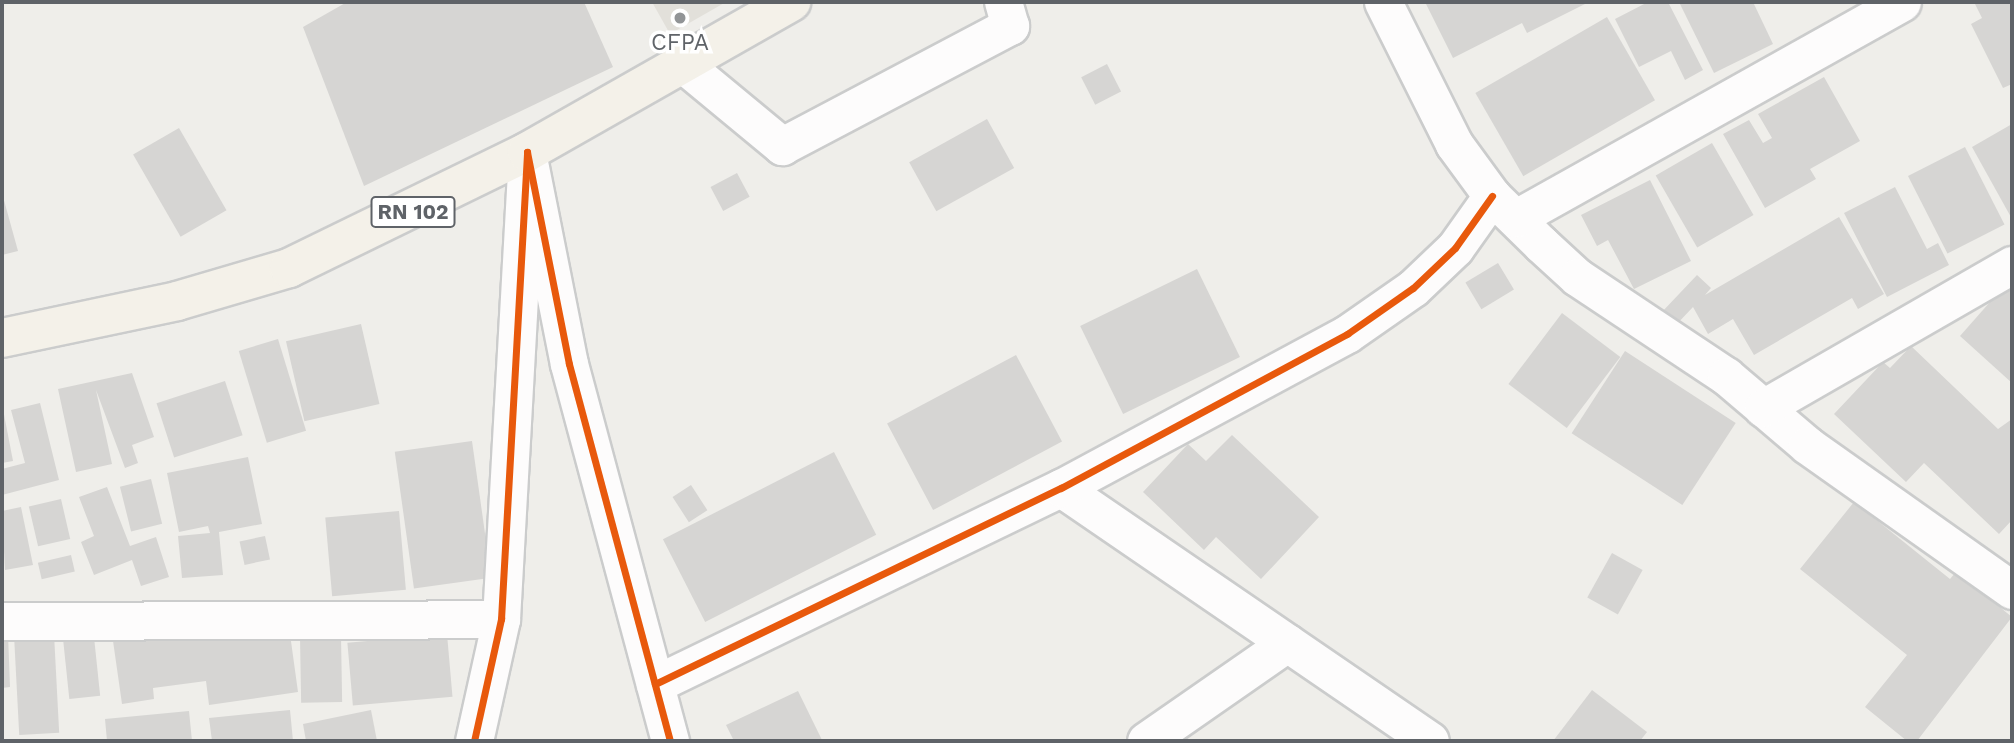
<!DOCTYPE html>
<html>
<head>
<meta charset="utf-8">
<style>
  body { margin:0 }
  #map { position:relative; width:2014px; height:743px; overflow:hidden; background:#efeeea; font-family:"Work Sans",sans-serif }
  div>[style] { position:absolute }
  .education>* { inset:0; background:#e2e0da }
  .building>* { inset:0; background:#d6d5d3; transform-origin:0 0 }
  .roads { filter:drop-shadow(2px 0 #cbcccc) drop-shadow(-2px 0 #cbcccc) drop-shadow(0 2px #cbcccc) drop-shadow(0 -2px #cbcccc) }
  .minor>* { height:37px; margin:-18.5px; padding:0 18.5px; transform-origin:18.5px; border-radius:18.5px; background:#fdfcfc }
  .major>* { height:38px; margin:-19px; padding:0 19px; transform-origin:19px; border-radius:19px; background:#f4f1e9 }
  .cycleway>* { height:7px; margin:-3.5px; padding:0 3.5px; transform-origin:3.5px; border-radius:3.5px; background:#e8590c }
  .dots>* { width:19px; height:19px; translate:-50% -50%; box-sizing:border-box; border:4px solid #fff; border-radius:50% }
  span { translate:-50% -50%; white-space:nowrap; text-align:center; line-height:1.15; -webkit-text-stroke:7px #fff; paint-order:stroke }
  .shield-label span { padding:2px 5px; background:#fff; border:2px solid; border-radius:5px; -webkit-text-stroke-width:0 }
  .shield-label { font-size:21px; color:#5f6368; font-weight:700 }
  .poi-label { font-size:23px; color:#5f6368 }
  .frame { position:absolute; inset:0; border:4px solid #5f6368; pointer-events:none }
</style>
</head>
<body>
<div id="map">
  <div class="education">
    <div style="clip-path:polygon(652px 2px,726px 2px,670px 34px)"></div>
  </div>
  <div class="building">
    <div style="clip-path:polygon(347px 2px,584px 2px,613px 67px,364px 186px,303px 27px)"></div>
    <div style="clip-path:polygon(1425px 2px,1589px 2px,1527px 33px,1522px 23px,1453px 58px)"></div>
    <div style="clip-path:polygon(1648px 2px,1668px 2px,1703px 70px,1685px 80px,1671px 51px,1639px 67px,1615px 19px)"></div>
    <div style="clip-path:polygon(1679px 2px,1753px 2px,1773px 44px,1714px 73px)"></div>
    <div style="clip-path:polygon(1974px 2px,2012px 2px,2012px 84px,2003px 88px,1971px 24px,1982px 18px)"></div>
    <div style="left:1607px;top:17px;width:96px;height:152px;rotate:60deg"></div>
    <div style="left:1107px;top:64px;width:31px;height:29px;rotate:63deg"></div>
    <div style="clip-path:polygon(1824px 77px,1860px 141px,1810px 169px,1816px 179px,1765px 208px,1723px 134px,1749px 120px,1763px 143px,1772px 138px,1758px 114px)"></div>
    <div style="left:987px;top:119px;width:56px;height:89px;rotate:61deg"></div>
    <div style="clip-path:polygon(2012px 124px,2012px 219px,1972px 147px)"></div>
    <div style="left:179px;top:128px;width:95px;height:53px;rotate:60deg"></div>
    <div style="left:1712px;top:143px;width:83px;height:65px;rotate:60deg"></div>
    <div style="left:1965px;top:147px;width:87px;height:64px;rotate:63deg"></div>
    <div style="left:737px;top:173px;width:27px;height:30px;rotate:62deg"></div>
    <div style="clip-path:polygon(1650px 180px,1691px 261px,1634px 289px,1608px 240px,1597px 246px,1581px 215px)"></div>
    <div style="clip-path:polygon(1895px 187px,1927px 249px,1938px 243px,1949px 265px,1887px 297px,1844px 213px)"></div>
    <div style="clip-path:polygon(2px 193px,18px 251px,2px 255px)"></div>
    <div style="clip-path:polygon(1839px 217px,1884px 294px,1858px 309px,1852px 298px,1754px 355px,1733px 319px,1708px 334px,1693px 307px,1675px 326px,1661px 313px,1697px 275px,1711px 288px,1705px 295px)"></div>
    <div style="left:1498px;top:263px;width:31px;height:38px;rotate:59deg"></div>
    <div style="left:1197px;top:269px;width:98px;height:130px;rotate:64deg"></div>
    <div style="clip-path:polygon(2012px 277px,2012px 383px,1960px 336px)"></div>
    <div style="left:1562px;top:313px;width:73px;height:89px;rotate:37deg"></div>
    <div style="left:361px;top:324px;width:82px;height:77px;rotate:77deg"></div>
    <div style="left:278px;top:339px;width:96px;height:41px;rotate:73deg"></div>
    <div style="clip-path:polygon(1911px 346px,1998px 429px,2012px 419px,2012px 520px,1999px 534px,1924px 463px,1906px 482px,1834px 414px,1883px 362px,1890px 368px)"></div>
    <div style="left:1625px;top:351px;width:132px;height:98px;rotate:33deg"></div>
    <div style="left:1016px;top:355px;width:98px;height:146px;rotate:62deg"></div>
    <div style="clip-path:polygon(132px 373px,154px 437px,132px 445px,138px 463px,125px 468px,96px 390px,112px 464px,76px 472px,58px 389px)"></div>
    <div style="left:225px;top:381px;width:57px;height:72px;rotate:72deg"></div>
    <div style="clip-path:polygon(40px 403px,59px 480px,2px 495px,2px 469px,25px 463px,11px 410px)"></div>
    <div style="clip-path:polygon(2px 404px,13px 461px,2px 463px)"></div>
    <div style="clip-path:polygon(1232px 435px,1319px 517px,1261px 579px,1216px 537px,1204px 550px,1143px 492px,1188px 444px,1206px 461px)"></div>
    <div style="left:472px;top:441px;width:138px;height:78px;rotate:82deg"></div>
    <div style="left:834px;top:452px;width:93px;height:192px;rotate:63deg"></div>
    <div style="clip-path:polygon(248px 457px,262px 524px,219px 532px,223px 575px,182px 578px,178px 536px,210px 533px,208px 526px,179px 532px,167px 473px)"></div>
    <div style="left:151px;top:479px;width:46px;height:32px;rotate:76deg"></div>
    <div style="left:691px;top:485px;width:30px;height:22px;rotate:57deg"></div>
    <div style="clip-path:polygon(107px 487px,130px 546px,156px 537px,169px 577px,141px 586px,132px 560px,94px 575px,81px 542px,94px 536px,79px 497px)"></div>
    <div style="left:61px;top:499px;width:41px;height:33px;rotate:77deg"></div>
    <div style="clip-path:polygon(1854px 502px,1950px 579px,1956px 572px,2012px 617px,1917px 741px,1907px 741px,1865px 707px,1907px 655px,1800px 569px)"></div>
    <div style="clip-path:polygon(21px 507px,33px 565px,5px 570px,2px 511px)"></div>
    <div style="left:399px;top:511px;width:79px;height:74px;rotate:85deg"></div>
    <div style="left:265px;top:536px;width:24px;height:26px;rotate:78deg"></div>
    <div style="left:1612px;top:553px;width:35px;height:51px;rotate:29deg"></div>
    <div style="left:71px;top:555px;width:17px;height:34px;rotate:77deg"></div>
    <div style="clip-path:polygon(246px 625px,248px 640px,290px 634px,298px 692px,209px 705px,206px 681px,153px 688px,154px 699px,122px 704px,113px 641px)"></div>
    <div style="clip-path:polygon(2px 634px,8px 634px,10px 687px,2px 688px)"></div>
    <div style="left:54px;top:634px;width:99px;height:40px;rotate:87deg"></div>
    <div style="left:447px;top:634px;width:63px;height:100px;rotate:85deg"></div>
    <div style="left:341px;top:636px;width:66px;height:41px;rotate:89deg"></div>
    <div style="left:94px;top:637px;width:59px;height:31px;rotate:84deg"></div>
    <div style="clip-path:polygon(1592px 690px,1647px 732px,1640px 741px,1553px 741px)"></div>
    <div style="clip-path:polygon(798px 691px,822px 740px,734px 741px,726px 725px)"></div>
    <div style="clip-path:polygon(290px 710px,293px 741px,212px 741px,209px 718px)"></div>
    <div style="clip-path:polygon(371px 710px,377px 741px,306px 741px,303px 724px)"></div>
    <div style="clip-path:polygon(189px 711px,192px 741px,107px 741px,105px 719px)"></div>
  </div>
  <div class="roads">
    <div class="minor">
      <div style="left:1383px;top:2px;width:159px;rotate:63.4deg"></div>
      <div style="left:1454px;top:144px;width:64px;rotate:53.8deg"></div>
      <div style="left:1492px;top:196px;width:69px;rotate:44.4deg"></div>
      <div style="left:1541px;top:244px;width:49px;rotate:42.5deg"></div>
      <div style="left:1577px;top:277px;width:179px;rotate:33.6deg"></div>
      <div style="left:1726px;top:376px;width:106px;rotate:40.4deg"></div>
      <div style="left:1807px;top:445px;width:251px;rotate:35.3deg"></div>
      <div style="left:683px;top:64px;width:129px;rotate:39.6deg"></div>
      <div style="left:782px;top:146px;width:258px;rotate:-27.8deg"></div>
      <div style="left:1010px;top:26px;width:25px;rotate:-106deg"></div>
      <div style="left:1516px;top:218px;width:442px;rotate:-29.2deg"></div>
      <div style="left:1763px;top:408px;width:287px;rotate:-29.9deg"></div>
      <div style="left:1061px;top:488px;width:447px;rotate:34.4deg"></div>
      <div style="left:2px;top:621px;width:499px;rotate:-0.2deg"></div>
      <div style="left:655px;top:684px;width:451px;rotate:-25.8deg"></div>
      <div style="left:1061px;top:488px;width:325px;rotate:-28.3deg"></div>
      <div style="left:1347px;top:334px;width:80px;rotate:-34.9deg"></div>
      <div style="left:1413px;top:288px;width:58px;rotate:-43.6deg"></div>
      <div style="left:1455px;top:248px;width:64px;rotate:-54.6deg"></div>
      <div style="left:474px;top:741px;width:125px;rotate:-77.5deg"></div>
      <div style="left:501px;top:619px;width:468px;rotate:-86.8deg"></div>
      <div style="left:527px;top:152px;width:216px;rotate:78.8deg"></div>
      <div style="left:569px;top:364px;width:390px;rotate:75deg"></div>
      <div style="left:1146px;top:741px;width:172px;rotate:-34.8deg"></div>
    </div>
    <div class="major">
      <div style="left:2px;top:338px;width:179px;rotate:-11.9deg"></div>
      <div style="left:177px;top:301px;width:117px;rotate:-16.4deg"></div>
      <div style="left:289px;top:268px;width:265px;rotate:-26deg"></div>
      <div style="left:527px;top:152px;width:304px;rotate:-29.6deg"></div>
    </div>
  </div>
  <div class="cycleway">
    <div style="left:655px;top:684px;width:451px;rotate:-25.8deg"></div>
    <div style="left:1061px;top:488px;width:325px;rotate:-28.3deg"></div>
    <div style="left:1347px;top:334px;width:80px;rotate:-34.9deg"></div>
    <div style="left:1413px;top:288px;width:58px;rotate:-43.6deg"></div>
    <div style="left:1455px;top:248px;width:64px;rotate:-54.6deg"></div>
    <div style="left:474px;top:741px;width:125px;rotate:-77.5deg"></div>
    <div style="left:501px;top:619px;width:468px;rotate:-86.8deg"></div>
    <div style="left:527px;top:152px;width:216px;rotate:78.8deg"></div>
    <div style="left:569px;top:364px;width:390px;rotate:75deg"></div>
  </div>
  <div class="dots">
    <div style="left:680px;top:18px;background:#919496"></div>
  </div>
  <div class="shield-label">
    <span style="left:413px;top:212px">RN 102</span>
  </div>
  <div class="poi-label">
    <span style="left:680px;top:43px">CFPA</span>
  </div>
  <div class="frame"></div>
</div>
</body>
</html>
